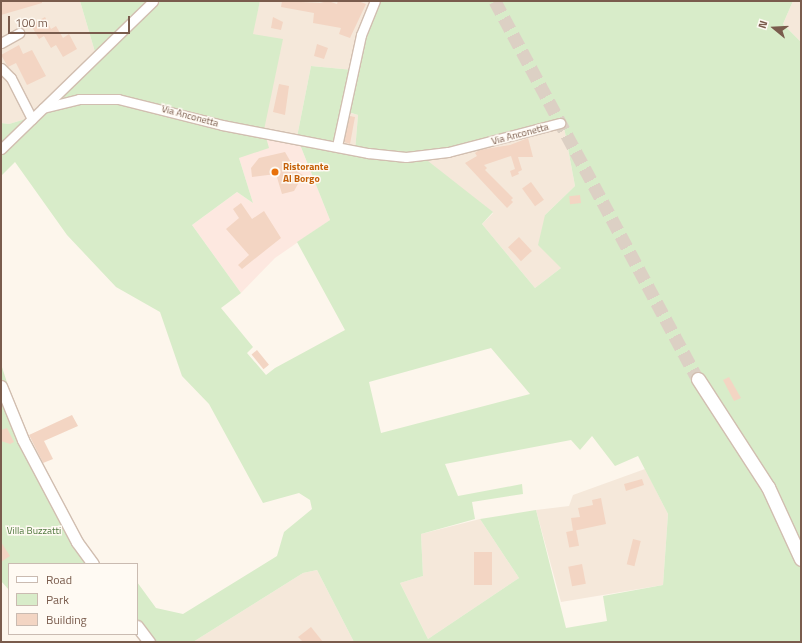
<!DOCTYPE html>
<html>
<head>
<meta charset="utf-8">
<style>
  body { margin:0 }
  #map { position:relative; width:802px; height:643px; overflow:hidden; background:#fdf6ec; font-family:"Titillium Web",sans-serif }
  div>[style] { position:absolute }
  .residential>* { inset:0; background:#f5e8da }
  .commercial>* { inset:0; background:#fde8e0 }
  .green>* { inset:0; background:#d8ecc9 }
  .building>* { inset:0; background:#f3d5c3; transform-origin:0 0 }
  .secondary-tunnel>* { height:13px; margin-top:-6.5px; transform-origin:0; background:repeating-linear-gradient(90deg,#dcd0c4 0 13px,transparent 0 19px) }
  .roads { filter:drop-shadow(1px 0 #d1beb0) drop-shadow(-1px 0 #d1beb0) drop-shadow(0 1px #d1beb0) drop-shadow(0 -1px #d1beb0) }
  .minor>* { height:9px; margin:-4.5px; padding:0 4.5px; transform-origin:4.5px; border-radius:4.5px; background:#fff }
  .tertiary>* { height:11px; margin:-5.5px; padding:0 5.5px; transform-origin:5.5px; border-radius:5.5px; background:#fff }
  .secondary>* { height:13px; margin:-6.5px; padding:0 6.5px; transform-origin:6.5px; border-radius:6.5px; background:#fff }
  .dots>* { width:11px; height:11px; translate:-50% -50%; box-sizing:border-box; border:2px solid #fffaf3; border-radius:50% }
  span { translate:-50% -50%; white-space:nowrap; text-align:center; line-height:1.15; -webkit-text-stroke:3px #fffaf3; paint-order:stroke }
  .street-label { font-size:10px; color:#7a5c4d }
  .food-label { font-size:10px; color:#c56008; font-weight:700 }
  .left { translate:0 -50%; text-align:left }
  .park-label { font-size:10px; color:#537a41 }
  .frame { position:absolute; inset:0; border:2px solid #7a5c4d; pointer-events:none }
  .legend { position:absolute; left:8px; top:563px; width:130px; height:72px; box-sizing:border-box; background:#fffaf3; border:1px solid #cabbb1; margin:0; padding:5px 7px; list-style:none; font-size:12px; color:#7a5c4d }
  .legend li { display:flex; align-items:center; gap:8px; height:20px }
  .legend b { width:20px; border:1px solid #cabbb1 }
  .north { position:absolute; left:754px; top:8px; width:40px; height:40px; -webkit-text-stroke:3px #fffaf3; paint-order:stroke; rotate:288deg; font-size:11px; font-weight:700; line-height:16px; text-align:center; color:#7a5c4d }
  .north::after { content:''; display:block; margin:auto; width:14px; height:18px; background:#7a5c4d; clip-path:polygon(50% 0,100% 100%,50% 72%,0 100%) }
  .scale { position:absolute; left:8px; top:16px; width:122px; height:18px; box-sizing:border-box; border:2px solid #7a5c4d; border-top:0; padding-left:5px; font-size:12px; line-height:14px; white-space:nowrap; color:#7a5c4d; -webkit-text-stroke:3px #fffaf3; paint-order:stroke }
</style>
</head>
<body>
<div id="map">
  <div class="residential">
    <div style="clip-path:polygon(1px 1px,80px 1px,95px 52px,29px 118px,9px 124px,1px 123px)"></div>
    <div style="clip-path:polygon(260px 1px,372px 1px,353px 70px,311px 66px,297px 137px,264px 130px,252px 34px)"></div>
    <div style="clip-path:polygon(793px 1px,801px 1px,801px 42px,783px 24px)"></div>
    <div style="clip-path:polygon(344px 111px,358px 115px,355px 151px,337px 147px)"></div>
    <div style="clip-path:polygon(564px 127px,575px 186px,545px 215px,561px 268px,535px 288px,482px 224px,493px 213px,427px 161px)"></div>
    <div style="clip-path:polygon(645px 469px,668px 514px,663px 585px,561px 602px,536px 510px,569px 506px,573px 495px)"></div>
    <div style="clip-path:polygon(480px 519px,519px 578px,428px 639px,400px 583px,423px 576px,421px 534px)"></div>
    <div style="clip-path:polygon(317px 570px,354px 642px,193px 642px,303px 573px)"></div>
  </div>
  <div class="commercial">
    <div style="clip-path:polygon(264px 130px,297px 137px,330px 220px,275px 258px,241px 293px,192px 225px,237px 192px,253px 203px,239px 158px)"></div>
  </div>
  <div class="green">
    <div style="clip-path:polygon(evenodd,80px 1px,260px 1px,253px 34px,283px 39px,264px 130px,269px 148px,239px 158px,253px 203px,237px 192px,192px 225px,241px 293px,221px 308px,253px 347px,247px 353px,266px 375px,275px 368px,345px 330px,297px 242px,330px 220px,297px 137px,311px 66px,353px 70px,372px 1px,793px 1px,783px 24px,801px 42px,801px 642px,354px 642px,317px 570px,303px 573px,193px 642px,145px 642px,137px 632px,137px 582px,156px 608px,183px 614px,277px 556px,284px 532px,312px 509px,310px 500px,299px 493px,263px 503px,209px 404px,182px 376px,160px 312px,116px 287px,67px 235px,15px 162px,1px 176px,1px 123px,9px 124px,29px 118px,95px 52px,80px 1px,345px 111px,358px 115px,355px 151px,337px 146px,345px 111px,80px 1px,564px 127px,575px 186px,545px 215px,538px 245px,561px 268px,535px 288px,482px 224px,493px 212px,428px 161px,564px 127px,80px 1px,491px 348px,530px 394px,381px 433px,369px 382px,491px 348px,80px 1px,592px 436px,615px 466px,638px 456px,668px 514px,663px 585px,603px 596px,607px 621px,566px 628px,536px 510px,480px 519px,519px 578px,428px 639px,400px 583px,423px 576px,421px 534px,475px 519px,472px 502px,523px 494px,522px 484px,458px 496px,445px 464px,571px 440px,580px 450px,592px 436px)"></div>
    <div style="clip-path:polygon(1px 364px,13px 401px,4px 400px,90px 564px,9px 564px,9px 590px,1px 581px,1px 402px,4px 400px,1px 395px)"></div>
  </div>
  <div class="building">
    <div style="clip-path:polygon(1px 1px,42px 1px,42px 3px,1px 15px)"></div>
    <div style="clip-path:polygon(282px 1px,320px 3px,328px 1px,337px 4px,338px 1px,358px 1px,366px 4px,350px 38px,339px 34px,341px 28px,313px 23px,314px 13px,281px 7px)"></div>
    <div style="clip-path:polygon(45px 17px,51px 29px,56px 26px,63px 38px,69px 34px,77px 49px,63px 57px,56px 45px,51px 48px,44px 36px,39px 39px,31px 25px)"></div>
    <div style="clip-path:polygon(273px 17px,283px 22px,281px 30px,271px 28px)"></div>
    <div style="clip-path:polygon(317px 44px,328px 48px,324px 59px,314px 56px)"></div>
    <div style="clip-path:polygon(19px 45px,23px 54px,32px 50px,46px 76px,27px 85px,16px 63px,8px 67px,1px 55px)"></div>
    <div style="clip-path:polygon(279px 84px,289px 86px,285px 115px,273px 112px)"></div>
    <div style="clip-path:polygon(350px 116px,355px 117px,350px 144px,344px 142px)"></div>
    <div style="clip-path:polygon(528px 138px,533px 157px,518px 157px,522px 170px,518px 172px,519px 174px,512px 177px,510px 171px,515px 169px,511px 156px,484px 165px,487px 168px,485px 170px,513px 198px,511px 200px,513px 202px,507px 208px,465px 163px,477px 156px,475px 153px,479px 150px,510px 145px)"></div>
    <div style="clip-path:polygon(285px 152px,296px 171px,303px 175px,294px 191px,282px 194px,276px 174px,252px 177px,251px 168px,259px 158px)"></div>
    <div style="left:531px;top:182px;width:22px;height:11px;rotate:54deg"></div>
    <div style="left:580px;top:195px;width:8px;height:11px;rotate:83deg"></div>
    <div style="clip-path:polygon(241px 203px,252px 219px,264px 211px,281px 238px,242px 269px,238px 265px,249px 255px,226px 229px,239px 218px,233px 209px)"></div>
    <div style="left:519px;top:237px;width:19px;height:15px;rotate:47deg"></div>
    <div style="left:257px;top:350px;width:19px;height:7px;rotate:51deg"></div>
    <div style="clip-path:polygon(729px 377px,741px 398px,734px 401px,723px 380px)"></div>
    <div style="clip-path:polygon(72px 415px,78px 426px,44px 441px,53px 459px,43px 463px,29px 435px)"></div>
    <div style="clip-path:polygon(7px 428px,14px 442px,10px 444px,1px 441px,1px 430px)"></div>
    <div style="clip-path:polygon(642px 479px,644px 485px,626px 491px,624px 484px)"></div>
    <div style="clip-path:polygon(601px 498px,606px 524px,573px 531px,571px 518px,580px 517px,578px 508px,593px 505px,592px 500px)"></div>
    <div style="left:576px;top:530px;width:16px;height:10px;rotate:79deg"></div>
    <div style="left:633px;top:539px;width:8px;height:26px;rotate:14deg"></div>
    <div style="clip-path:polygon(1px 542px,10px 556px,1px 562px)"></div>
    <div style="left:474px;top:552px;width:18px;height:33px"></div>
    <div style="left:582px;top:564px;width:20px;height:14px;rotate:79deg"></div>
    <div style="clip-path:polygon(311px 627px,323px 642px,303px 642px,298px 637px)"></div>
  </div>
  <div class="secondary-tunnel">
    <div style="left:495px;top:1px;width:429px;rotate:61.8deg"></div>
  </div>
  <div class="roads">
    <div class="minor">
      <div style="left:1px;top:43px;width:21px;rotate:-29deg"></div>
      <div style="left:1px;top:68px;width:14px;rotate:45deg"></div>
      <div style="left:11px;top:78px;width:46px;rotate:62.9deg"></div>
      <div style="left:43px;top:108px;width:37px;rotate:-14deg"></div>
      <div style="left:79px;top:99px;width:39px"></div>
      <div style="left:118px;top:99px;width:107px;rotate:14deg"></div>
      <div style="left:222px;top:125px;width:149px;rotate:10.9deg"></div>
      <div style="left:368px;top:153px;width:38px;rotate:6deg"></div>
      <div style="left:406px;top:157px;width:42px;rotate:-6.8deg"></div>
      <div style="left:448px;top:152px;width:116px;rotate:-14.5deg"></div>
      <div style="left:337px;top:146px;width:114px;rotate:-77.8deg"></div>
      <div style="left:361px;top:35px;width:37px;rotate:-68deg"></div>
      <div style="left:1px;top:149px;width:212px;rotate:-44.2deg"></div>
    </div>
    <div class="tertiary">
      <div style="left:1px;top:386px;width:58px;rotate:67.8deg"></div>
      <div style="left:23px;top:440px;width:115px;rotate:62.1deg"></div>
      <div style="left:77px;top:542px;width:27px;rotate:54deg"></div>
      <div style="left:137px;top:626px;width:20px;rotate:53deg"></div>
    </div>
    <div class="secondary">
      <div style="left:698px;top:379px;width:129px;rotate:57.1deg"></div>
      <div style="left:768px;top:487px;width:79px;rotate:65.4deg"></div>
    </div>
  </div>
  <div class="dots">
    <div style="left:275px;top:172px;background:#e8710a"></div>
  </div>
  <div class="street-label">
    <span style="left:190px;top:116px;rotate:15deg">Via Anconetta</span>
    <span style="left:520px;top:134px;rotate:-15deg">Via Anconetta</span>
  </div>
  <div class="food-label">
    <span class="left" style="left:283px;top:172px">Ristorante<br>Al Borgo</span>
  </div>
  <div class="park-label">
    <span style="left:34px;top:531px">Villa Buzzatti</span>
  </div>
  <div class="frame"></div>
  <ul class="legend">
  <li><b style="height:5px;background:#fff"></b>Road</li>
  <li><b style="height:11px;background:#d8ecc9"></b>Park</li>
  <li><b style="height:11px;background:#f3d5c3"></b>Building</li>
  </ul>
  <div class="north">N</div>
  <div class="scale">100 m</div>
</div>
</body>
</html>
